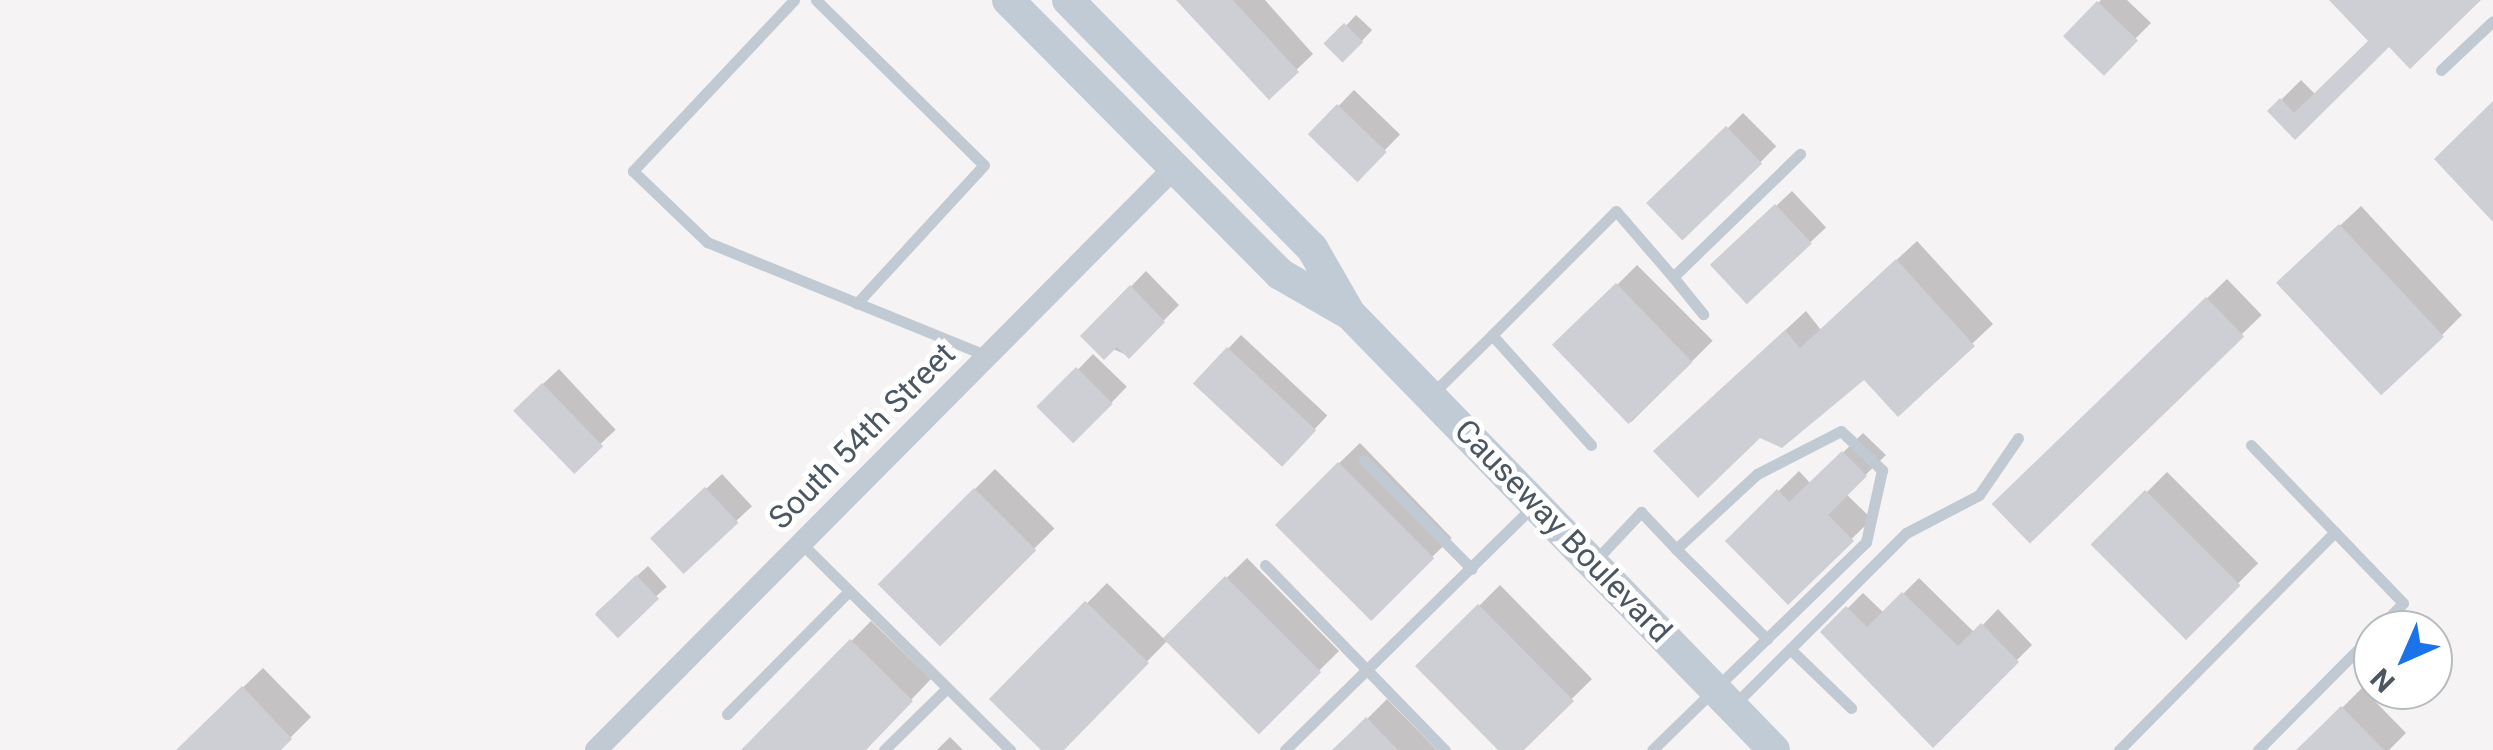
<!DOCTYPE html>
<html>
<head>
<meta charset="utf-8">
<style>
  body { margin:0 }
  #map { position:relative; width:2493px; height:750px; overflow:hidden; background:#f5f3f3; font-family:Roboto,sans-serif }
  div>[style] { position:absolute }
  .shadow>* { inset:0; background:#0003; transform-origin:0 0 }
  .building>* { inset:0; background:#cdcfd5; transform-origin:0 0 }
  .lane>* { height:11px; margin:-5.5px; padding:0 5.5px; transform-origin:5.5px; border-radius:5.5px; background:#c1cad2 }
  .street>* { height:22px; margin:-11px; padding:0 11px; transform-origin:11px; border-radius:11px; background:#c1cad2 }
  .secondary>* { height:32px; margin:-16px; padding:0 16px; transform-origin:16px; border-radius:16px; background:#c1cbd6 }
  span { translate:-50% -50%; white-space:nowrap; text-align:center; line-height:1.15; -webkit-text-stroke:10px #fff; paint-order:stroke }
  .street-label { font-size:32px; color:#4a5661 }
  .north { position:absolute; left:2353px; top:610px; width:100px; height:100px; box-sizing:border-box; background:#fff; border:2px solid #b7bbc0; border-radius:50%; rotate:225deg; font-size:28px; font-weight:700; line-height:40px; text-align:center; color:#4a5661 }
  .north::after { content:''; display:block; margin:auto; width:35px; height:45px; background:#1a73e8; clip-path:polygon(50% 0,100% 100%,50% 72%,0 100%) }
</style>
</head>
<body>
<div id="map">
  <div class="shadow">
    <div style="clip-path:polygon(1180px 0,1265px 0,1313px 54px,1269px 96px)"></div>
    <div style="clip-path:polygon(2101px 0,2127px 0,2151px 23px,2102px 72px,2065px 36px)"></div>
    <div style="clip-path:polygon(2337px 0,2478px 0,2389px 44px,2295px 136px,2270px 111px,2301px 80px,2316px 95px,2371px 41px)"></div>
    <div style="left:1356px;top:15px;width:22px;height:41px;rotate:43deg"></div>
    <div style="left:1354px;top:90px;width:64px;height:62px;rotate:44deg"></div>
    <div style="left:1743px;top:113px;width:47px;height:129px;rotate:45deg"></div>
    <div style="left:1792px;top:191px;width:50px;height:107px;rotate:47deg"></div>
    <div style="clip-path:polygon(2361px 206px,2462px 315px,2442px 335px,2300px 263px)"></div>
    <div style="clip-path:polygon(1917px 241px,1993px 324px,1898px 414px,1864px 376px,1676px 432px,1806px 311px,1821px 330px)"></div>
    <div style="left:1637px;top:265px;width:107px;height:115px;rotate:45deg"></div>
    <div style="clip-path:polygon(1146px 271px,1179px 305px,1129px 356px,1083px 336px)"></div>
    <div style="left:2227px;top:279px;width:50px;height:322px;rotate:46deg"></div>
    <div style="left:1241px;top:335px;width:118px;height:65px;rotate:43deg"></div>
    <div style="left:1093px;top:354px;width:47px;height:74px;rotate:44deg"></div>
    <div style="left:559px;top:369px;width:83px;height:59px;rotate:47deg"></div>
    <div style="clip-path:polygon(1863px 433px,1886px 455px,1846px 494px,1872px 519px,1788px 601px,1728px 541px,1799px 471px,1811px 484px)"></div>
    <div style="left:1360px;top:443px;width:132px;height:115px;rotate:46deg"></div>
    <div style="left:995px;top:469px;width:84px;height:163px;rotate:45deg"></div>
    <div style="left:2167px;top:472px;width:129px;height:103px;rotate:45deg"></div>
    <div style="left:722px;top:474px;width:44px;height:93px;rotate:47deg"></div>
    <div style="clip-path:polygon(1247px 558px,1339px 651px,1258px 731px,1168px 640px,1061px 750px,1045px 750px,993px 699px,1107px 583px,1164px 639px)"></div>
    <div style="left:648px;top:566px;width:28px;height:70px;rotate:48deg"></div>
    <div style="clip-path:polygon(1919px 578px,1975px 633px,1998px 609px,2032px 645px,1933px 744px,1824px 632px,1863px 593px,1884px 613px)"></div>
    <div style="clip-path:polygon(1500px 585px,1592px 679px,1520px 750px,1502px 750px,1419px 666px)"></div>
    <div style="clip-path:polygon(871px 621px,931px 679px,863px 750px,744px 750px)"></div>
    <div style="clip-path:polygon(263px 668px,311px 717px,278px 750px,179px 750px)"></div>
    <div style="clip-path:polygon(2362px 688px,2406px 733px,2389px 750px,2300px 750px)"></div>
    <div style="clip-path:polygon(1387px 699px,1437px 750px,1336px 750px)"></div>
    <div style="clip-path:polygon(950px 737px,963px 750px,937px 750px)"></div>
  </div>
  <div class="building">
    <div style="clip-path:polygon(1176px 0,1233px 0,1299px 72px,1269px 100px)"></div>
    <div style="clip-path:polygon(2329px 0,2481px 0,2410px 69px,2389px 47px,2295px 140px,2267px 111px,2280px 98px,2294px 113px,2368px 41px)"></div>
    <div style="left:2097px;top:1px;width:57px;height:49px;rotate:44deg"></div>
    <div style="left:1344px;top:23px;width:27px;height:29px;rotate:45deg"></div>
    <div style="clip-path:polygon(2493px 101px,2493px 222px,2434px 159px)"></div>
    <div style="left:1337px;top:104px;width:69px;height:42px;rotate:44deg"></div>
    <div style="left:1726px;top:126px;width:52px;height:111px;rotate:46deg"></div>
    <div style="left:1775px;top:204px;width:54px;height:89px;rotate:47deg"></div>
    <div style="left:2339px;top:224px;width:154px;height:86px;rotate:47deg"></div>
    <div style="clip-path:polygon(1896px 259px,1975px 346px,1898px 417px,1864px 380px,1782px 448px,1760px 438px,1698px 498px,1653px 451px,1785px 330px,1800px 348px)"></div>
    <div style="left:1616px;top:283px;width:110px;height:89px;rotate:46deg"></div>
    <div style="clip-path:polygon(1130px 285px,1165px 322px,1129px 359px,1117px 347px,1104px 360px,1080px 336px)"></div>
    <div style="left:2206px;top:297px;width:55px;height:298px;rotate:46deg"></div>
    <div style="left:1227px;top:347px;width:122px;height:50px;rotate:43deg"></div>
    <div style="left:1076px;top:367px;width:52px;height:56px;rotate:45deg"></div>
    <div style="left:542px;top:383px;width:88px;height:40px;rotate:46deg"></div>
    <div style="clip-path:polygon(1842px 451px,1867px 476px,1828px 515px,1854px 541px,1788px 605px,1725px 541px,1777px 489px,1789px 502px)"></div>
    <div style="left:1338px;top:462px;width:136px;height:89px;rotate:45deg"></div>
    <div style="left:705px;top:487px;width:49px;height:75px;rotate:47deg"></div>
    <div style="left:974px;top:488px;width:88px;height:136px;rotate:45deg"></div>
    <div style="left:2145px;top:490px;width:135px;height:77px;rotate:45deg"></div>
    <div style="left:636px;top:575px;width:33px;height:57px;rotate:46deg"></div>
    <div style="left:1225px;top:576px;width:136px;height:88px;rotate:45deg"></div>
    <div style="clip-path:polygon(1902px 592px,1958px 646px,1981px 623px,2019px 662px,1933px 748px,1820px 632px,1846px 606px,1867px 627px)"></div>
    <div style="clip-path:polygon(1085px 601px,1149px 663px,1064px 750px,1041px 750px,989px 699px)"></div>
    <div style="clip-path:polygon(1478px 604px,1574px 701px,1524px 750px,1498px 750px,1415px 666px)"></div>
    <div style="clip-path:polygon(850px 639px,913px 701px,866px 750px,741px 750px)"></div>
    <div style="clip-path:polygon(242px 686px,292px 739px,281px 750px,176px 750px)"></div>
    <div style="clip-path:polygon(2341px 706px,2384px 750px,2296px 750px,2328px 719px)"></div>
    <div style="clip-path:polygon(1366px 717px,1398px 750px,1332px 750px,1353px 730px)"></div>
  </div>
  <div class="lane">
    <div style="left:794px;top:0;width:235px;rotate:133.3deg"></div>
    <div style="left:633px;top:171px;width:103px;rotate:43.8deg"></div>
    <div style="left:707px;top:242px;width:303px;rotate:22.1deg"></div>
    <div style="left:816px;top:0;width:235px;rotate:44.5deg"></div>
    <div style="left:984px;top:165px;width:188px;rotate:132.6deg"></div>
    <div style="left:2441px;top:70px;width:71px;rotate:-43.3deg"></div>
    <div style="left:1673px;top:277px;width:48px;rotate:51deg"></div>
    <div style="left:1492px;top:335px;width:175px;rotate:-45deg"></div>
    <div style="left:1616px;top:211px;width:87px;rotate:49.2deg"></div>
    <div style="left:1673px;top:277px;width:177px;rotate:-44.1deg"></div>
    <div style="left:1433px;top:393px;width:83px;rotate:-44.5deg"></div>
    <div style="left:1492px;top:335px;width:148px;rotate:48deg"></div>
    <div style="left:2251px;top:445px;width:219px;rotate:46.1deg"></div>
    <div style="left:2403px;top:603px;width:37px;rotate:134deg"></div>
    <div style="left:1364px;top:460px;width:153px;rotate:45.3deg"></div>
    <div style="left:802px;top:544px;width:293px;rotate:44.7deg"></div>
    <div style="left:1676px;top:549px;width:128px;rotate:44.7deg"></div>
    <div style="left:1594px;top:562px;width:69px;rotate:-46.8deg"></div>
    <div style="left:1641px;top:512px;width:51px;rotate:46.6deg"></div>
    <div style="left:1676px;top:549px;width:110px;rotate:-42.8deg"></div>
    <div style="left:1757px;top:474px;width:94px;rotate:-27.1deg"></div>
    <div style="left:1841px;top:431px;width:57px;rotate:43.6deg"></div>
    <div style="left:1882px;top:470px;width:74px;rotate:102.5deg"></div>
    <div style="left:1866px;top:542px;width:298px;rotate:135.8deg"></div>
    <div style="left:1265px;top:565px;width:258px;rotate:45.8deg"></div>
    <div style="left:1790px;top:649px;width:85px;rotate:44deg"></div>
    <div style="left:1733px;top:706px;width:245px;rotate:-45deg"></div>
    <div style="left:1906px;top:533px;width:82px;rotate:-27.5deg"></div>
    <div style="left:1979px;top:495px;width:69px;rotate:-55.6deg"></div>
    <div style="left:727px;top:714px;width:172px;rotate:-45.2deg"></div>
    <div style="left:884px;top:750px;width:84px;rotate:-44.5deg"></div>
    <div style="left:1285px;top:750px;width:349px;rotate:-44.5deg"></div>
    <div style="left:2119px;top:750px;width:307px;rotate:-45.3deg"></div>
    <div style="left:2258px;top:750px;width:163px;rotate:-45.2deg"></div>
  </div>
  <div class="street">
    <div style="left:596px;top:750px;width:820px;rotate:-45.2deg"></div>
  </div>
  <div class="secondary">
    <div style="left:1008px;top:0;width:386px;rotate:45.2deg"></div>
    <div style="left:1280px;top:274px;width:76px;rotate:29.9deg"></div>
    <div style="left:1068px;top:0;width:348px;rotate:45.5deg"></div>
    <div style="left:1312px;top:248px;width:76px;rotate:60.1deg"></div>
    <div style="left:1350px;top:314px;width:608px;rotate:45.8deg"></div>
  </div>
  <div class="street-label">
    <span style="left:862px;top:436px;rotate:-45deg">South 54th Street</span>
    <span style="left:1563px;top:531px;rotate:46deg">Causeway Boulevard</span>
  </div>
  <div class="north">N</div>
</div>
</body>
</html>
